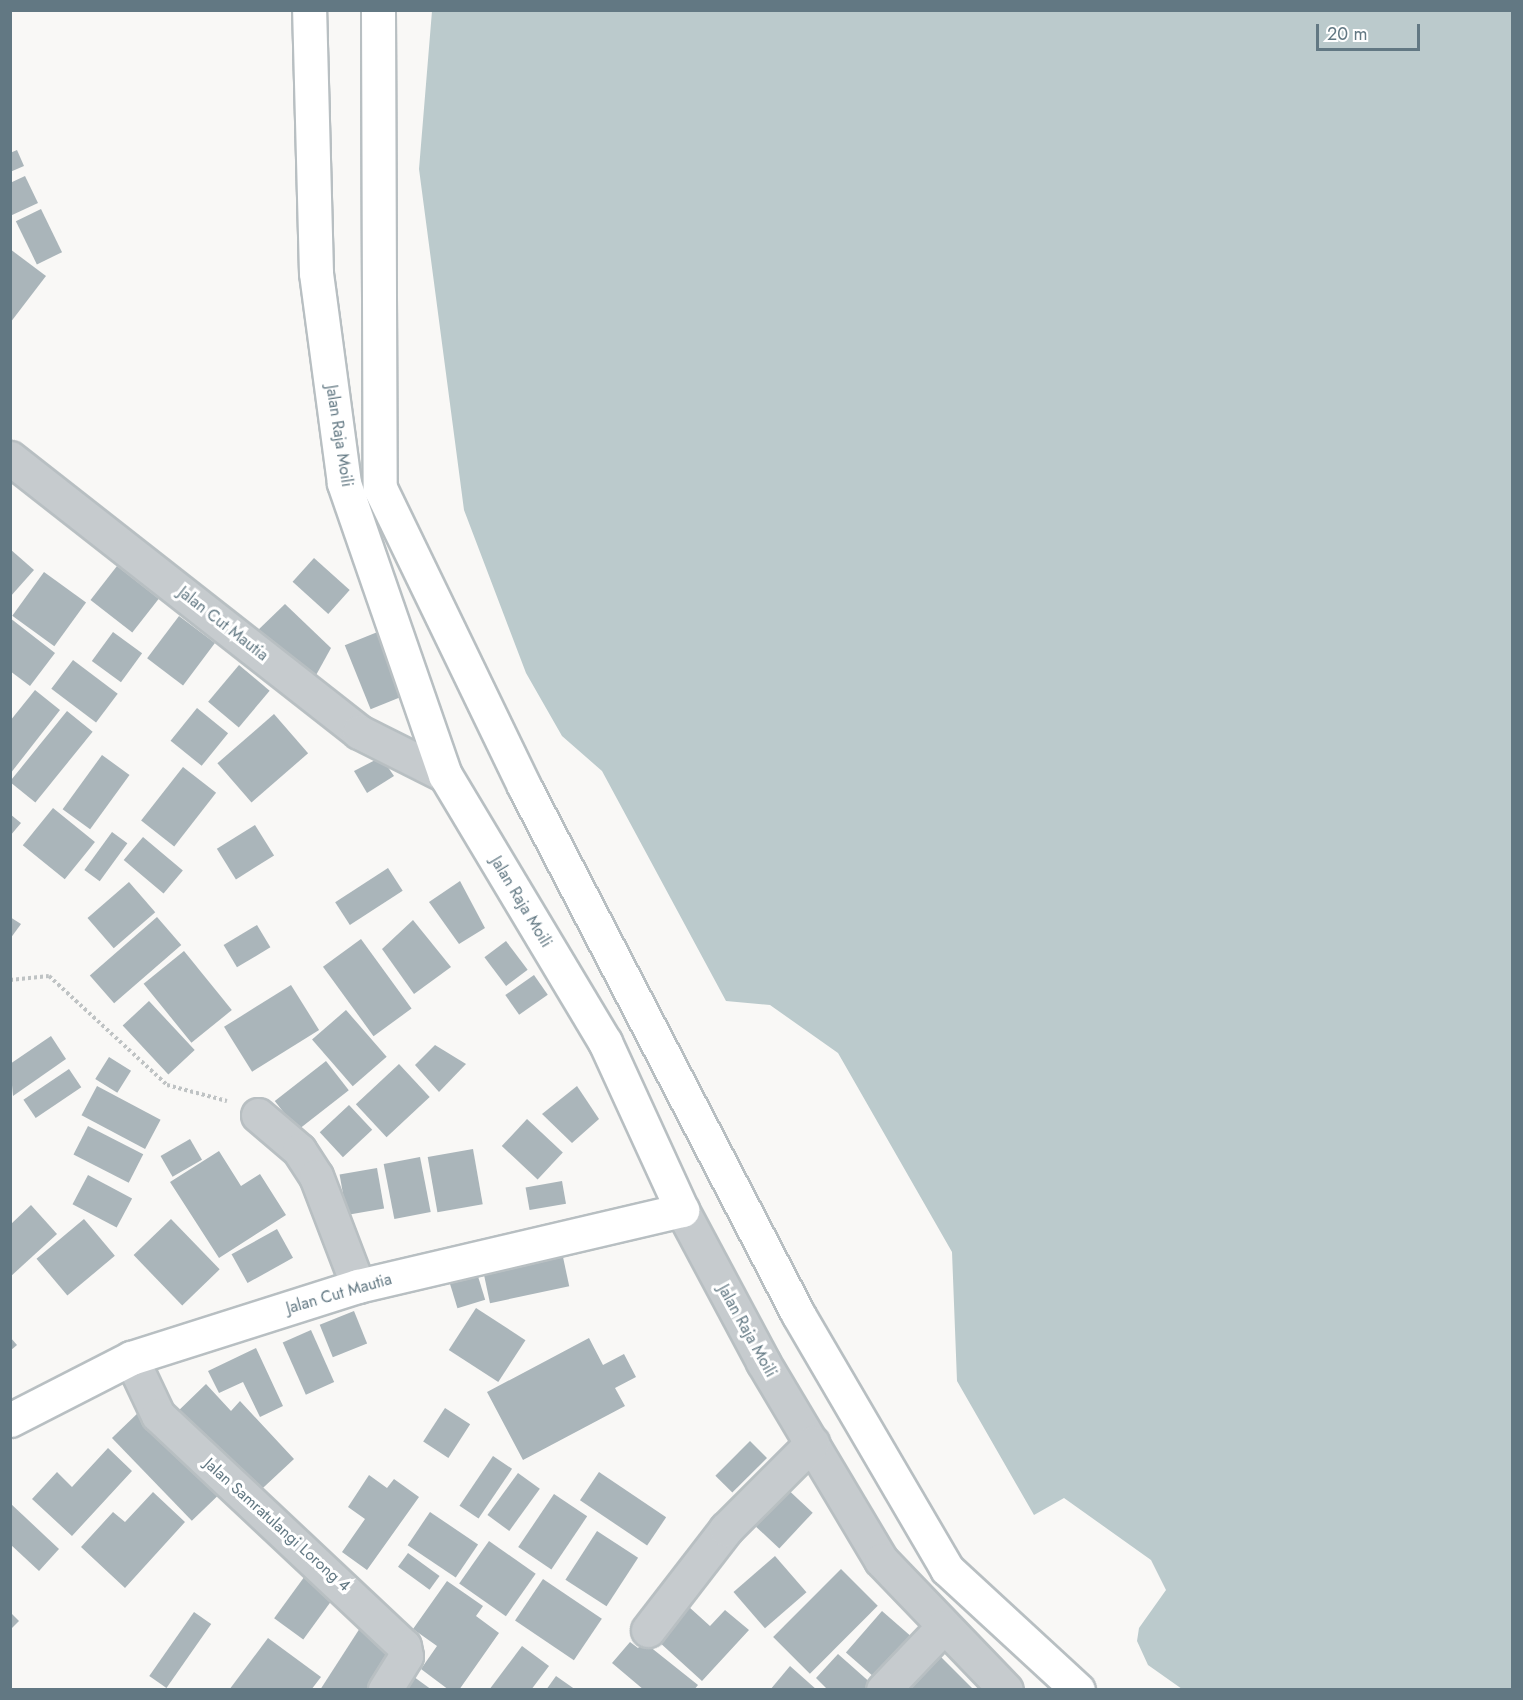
<!DOCTYPE html>
<html>
<head>
<meta charset="utf-8">
<style>
  body { margin:0 }
  #map { position:relative; width:1523px; height:1700px; overflow:hidden; background:#f9f8f6; font-family:Jost,sans-serif }
  div>[style] { position:absolute }
  .water>* { inset:0; background:#bbcacc }
  .building>* { inset:0; background:#aab5ba; transform-origin:0 0 }
  .path>* { height:4px; margin-top:-2px; transform-origin:0; background:repeating-linear-gradient(90deg,#bfc3c4 0 3px,transparent 0 6px) }
  .roads { filter:drop-shadow(2px 0 #b8bfc2) drop-shadow(-2px 0 #b8bfc2) drop-shadow(0 2px #b8bfc2) drop-shadow(0 -2px #b8bfc2) }
  .street>* { height:33px; margin:-16.5px; padding:0 16.5px; transform-origin:16.5px; border-radius:16.5px; background:#c6cbce }
  .secondary>* { height:33px; margin:-16.5px; padding:0 16.5px; transform-origin:16.5px; border-radius:16.5px; background:#fff }
  .primary>* { height:33px; margin:-16.5px; padding:0 16.5px; transform-origin:16.5px; border-radius:16.5px; background:#fff }
  span { translate:-50% -50%; white-space:nowrap; text-align:center; line-height:1.15; -webkit-text-stroke:6px #fff; paint-order:stroke }
  .street-label { font-size:16px; color:#627883 }
  .frame { position:absolute; inset:0; border:12px solid #627883; pointer-events:none }
  .scale { position:absolute; left:1316px; top:24px; width:104px; height:27px; box-sizing:border-box; border:3px solid #627883; border-top:0; padding-left:8px; font-size:18px; line-height:21px; white-space:nowrap; color:#627883; -webkit-text-stroke:4px #fff; paint-order:stroke }
</style>
</head>
<body>
<div id="map">
  <div class="water">
    <div style="clip-path:polygon(432px 11px,1512px 11px,1512px 1689px,1182px 1689px,1148px 1665px,1137px 1641px,1139px 1628px,1166px 1590px,1151px 1560px,1064px 1498px,1034px 1515px,957px 1381px,952px 1252px,838px 1053px,770px 1005px,726px 1001px,602px 771px,562px 736px,526px 673px,464px 510px,419px 169px)"></div>
  </div>
  <div class="building">
    <div style="clip-path:polygon(17px 150px,24px 166px,10px 172px,10px 153px)"></div>
    <div style="clip-path:polygon(25px 176px,38px 203px,10px 216px,10px 183px)"></div>
    <div style="left:41px;top:209px;width:48px;height:28px;rotate:64deg"></div>
    <div style="clip-path:polygon(10px 249px,46px 276px,10px 323px)"></div>
    <div style="clip-path:polygon(10px 549px,34px 570px,10px 597px)"></div>
    <div style="left:314px;top:558px;width:48px;height:32px;rotate:42deg"></div>
    <div style="left:117px;top:566px;width:53px;height:43px;rotate:38deg"></div>
    <div style="left:44px;top:572px;width:52px;height:54px;rotate:36deg"></div>
    <div style="clip-path:polygon(285px 604px,331px 648px,315px 677px,256px 632px)"></div>
    <div style="left:179px;top:616px;width:45px;height:53px;rotate:37deg"></div>
    <div style="clip-path:polygon(10px 618px,55px 653px,30px 686px,10px 671px)"></div>
    <div style="left:380px;top:631px;width:69px;height:38px;rotate:68deg"></div>
    <div style="left:113px;top:632px;width:36px;height:36px;rotate:36deg"></div>
    <div style="left:73px;top:660px;width:56px;height:36px;rotate:37deg"></div>
    <div style="left:239px;top:665px;width:40px;height:48px;rotate:40deg"></div>
    <div style="clip-path:polygon(35px 690px,60px 710px,10px 774px,10px 721px)"></div>
    <div style="left:197px;top:708px;width:40px;height:42px;rotate:39deg"></div>
    <div style="left:67px;top:711px;width:33px;height:91px;rotate:39deg"></div>
    <div style="left:274px;top:714px;width:52px;height:75px;rotate:49deg"></div>
    <div style="left:102px;top:755px;width:34px;height:67px;rotate:36deg"></div>
    <div style="clip-path:polygon(381px 757px,394px 776px,367px 793px,354px 771px)"></div>
    <div style="left:183px;top:767px;width:42px;height:68px;rotate:38deg"></div>
    <div style="left:53px;top:808px;width:54px;height:48px;rotate:39deg"></div>
    <div style="clip-path:polygon(10px 814px,21px 823px,10px 836px)"></div>
    <div style="left:255px;top:825px;width:36px;height:45px;rotate:58deg"></div>
    <div style="left:112px;top:832px;width:19px;height:47px;rotate:36deg"></div>
    <div style="left:143px;top:837px;width:52px;height:30px;rotate:40deg"></div>
    <div style="left:388px;top:868px;width:27px;height:63px;rotate:57deg"></div>
    <div style="clip-path:polygon(460px 881px,485px 928px,459px 944px,429px 902px)"></div>
    <div style="left:129px;top:882px;width:40px;height:55px;rotate:49deg"></div>
    <div style="clip-path:polygon(10px 917px,21px 924px,10px 939px)"></div>
    <div style="left:157px;top:917px;width:37px;height:89px;rotate:49deg"></div>
    <div style="clip-path:polygon(413px 920px,451px 967px,414px 994px,382px 949px)"></div>
    <div style="left:257px;top:925px;width:26px;height:39px;rotate:59deg"></div>
    <div style="left:361px;top:939px;width:86px;height:47px;rotate:54deg"></div>
    <div style="left:506px;top:941px;width:36px;height:27px;rotate:53deg"></div>
    <div style="left:184px;top:951px;width:76px;height:52px;rotate:51deg"></div>
    <div style="left:534px;top:975px;width:24px;height:35px;rotate:55deg"></div>
    <div style="left:291px;top:985px;width:53px;height:79px;rotate:58deg"></div>
    <div style="left:149px;top:1001px;width:67px;height:36px;rotate:47deg"></div>
    <div style="left:346px;top:1010px;width:62px;height:45px;rotate:49deg"></div>
    <div style="clip-path:polygon(51px 1036px,66px 1059px,13px 1096px,10px 1064px)"></div>
    <div style="clip-path:polygon(435px 1045px,466px 1064px,439px 1092px,415px 1065px)"></div>
    <div style="left:109px;top:1057px;width:26px;height:26px;rotate:32deg"></div>
    <div style="left:326px;top:1061px;width:37px;height:65px;rotate:52deg"></div>
    <div style="left:399px;top:1064px;width:45px;height:59px;rotate:47deg"></div>
    <div style="left:69px;top:1069px;width:22px;height:55px;rotate:56deg"></div>
    <div style="left:97px;top:1086px;width:72px;height:33px;rotate:28deg"></div>
    <div style="clip-path:polygon(577px 1086px,599px 1119px,572px 1143px,542px 1114px)"></div>
    <div style="left:349px;top:1105px;width:34px;height:40px;rotate:47deg"></div>
    <div style="left:527px;top:1119px;width:49px;height:37px;rotate:43deg"></div>
    <div style="left:88px;top:1126px;width:62px;height:32px;rotate:27deg"></div>
    <div style="left:190px;top:1139px;width:24px;height:34px;rotate:60deg"></div>
    <div style="left:473px;top:1149px;width:56px;height:46px;rotate:80deg"></div>
    <div style="clip-path:polygon(219px 1151px,241px 1186px,260px 1174px,286px 1215px,219px 1258px,170px 1182px)"></div>
    <div style="left:420px;top:1157px;width:56px;height:37px;rotate:79deg"></div>
    <div style="left:377px;top:1168px;width:41px;height:38px;rotate:80deg"></div>
    <div style="left:88px;top:1175px;width:50px;height:33px;rotate:28deg"></div>
    <div style="left:562px;top:1181px;width:23px;height:37px;rotate:80deg"></div>
    <div style="clip-path:polygon(31px 1205px,57px 1234px,10px 1277px,10px 1225px)"></div>
    <div style="left:84px;top:1219px;width:48px;height:62px;rotate:50deg"></div>
    <div style="left:171px;top:1219px;width:70px;height:52px;rotate:46deg"></div>
    <div style="left:277px;top:1229px;width:33px;height:52px;rotate:61deg"></div>
    <div style="left:563px;top:1257px;width:30px;height:81px;rotate:78deg"></div>
    <div style="left:477px;top:1273px;width:28px;height:29px;rotate:73deg"></div>
    <div style="left:476px;top:1308px;width:59px;height:50px;rotate:33deg"></div>
    <div style="left:354px;top:1311px;width:35px;height:37px;rotate:68deg"></div>
    <div style="left:311px;top:1330px;width:57px;height:31px;rotate:66deg"></div>
    <div style="clip-path:polygon(10px 1337px,17px 1345px,10px 1351px)"></div>
    <div style="clip-path:polygon(589px 1338px,603px 1365px,624px 1354px,636px 1377px,615px 1388px,625px 1406px,523px 1460px,487px 1392px)"></div>
    <div style="clip-path:polygon(256px 1348px,283px 1406px,260px 1417px,243px 1382px,219px 1393px,208px 1371px)"></div>
    <div style="clip-path:polygon(206px 1384px,231px 1411px,240px 1401px,294px 1459px,252px 1498px,174px 1415px)"></div>
    <div style="left:445px;top:1408px;width:30px;height:40px;rotate:33deg"></div>
    <div style="left:140px;top:1411px;width:115px;height:39px;rotate:46deg"></div>
    <div style="left:750px;top:1441px;width:24px;height:49px;rotate:45deg"></div>
    <div style="clip-path:polygon(108px 1448px,132px 1471px,72px 1536px,32px 1499px,57px 1472px,72px 1487px)"></div>
    <div style="left:493px;top:1456px;width:23px;height:60px;rotate:34deg"></div>
    <div style="left:599px;top:1472px;width:81px;height:34px;rotate:34deg"></div>
    <div style="left:518px;top:1473px;width:27px;height:52px;rotate:36deg"></div>
    <div style="clip-path:polygon(369px 1475px,387px 1488px,394px 1479px,419px 1497px,367px 1570px,342px 1552px,365px 1519px,348px 1507px)"></div>
    <div style="left:782px;top:1484px;width:42px;height:49px;rotate:43deg"></div>
    <div style="clip-path:polygon(153px 1492px,185px 1522px,125px 1588px,81px 1547px,113px 1512px,125px 1522px)"></div>
    <div style="left:554px;top:1494px;width:40px;height:64px;rotate:34deg"></div>
    <div style="clip-path:polygon(10px 1503px,59px 1549px,39px 1571px,10px 1544px)"></div>
    <div style="left:430px;top:1512px;width:58px;height:40px;rotate:34deg"></div>
    <div style="left:597px;top:1531px;width:49px;height:58px;rotate:33deg"></div>
    <div style="left:489px;top:1541px;width:57px;height:52px;rotate:35deg"></div>
    <div style="left:408px;top:1553px;width:39px;height:17px;rotate:36deg"></div>
    <div style="left:775px;top:1556px;width:48px;height:55px;rotate:49deg"></div>
    <div style="left:310px;top:1569px;width:36px;height:61px;rotate:36deg"></div>
    <div style="left:841px;top:1569px;width:52px;height:96px;rotate:45deg"></div>
    <div style="left:543px;top:1579px;width:71px;height:50px;rotate:34deg"></div>
    <div style="clip-path:polygon(447px 1581px,483px 1606px,476px 1616px,499px 1633px,459px 1690px,449px 1690px,421px 1669px,437px 1646px,413px 1629px)"></div>
    <div style="clip-path:polygon(689px 1607px,710px 1626px,725px 1610px,749px 1630px,702px 1681px,658px 1641px)"></div>
    <div style="left:882px;top:1611px;width:41px;height:55px;rotate:41deg"></div>
    <div style="clip-path:polygon(10px 1612px,19px 1621px,10px 1630px)"></div>
    <div style="left:194px;top:1612px;width:21px;height:78px;rotate:35deg"></div>
    <div style="clip-path:polygon(360px 1628px,397px 1652px,372px 1690px,320px 1690px)"></div>
    <div style="clip-path:polygon(268px 1638px,321px 1677px,311px 1690px,229px 1690px)"></div>
    <div style="clip-path:polygon(630px 1642px,638px 1648px,644px 1642px,698px 1685px,694px 1690px,644px 1690px,612px 1663px)"></div>
    <div style="clip-path:polygon(522px 1646px,549px 1666px,531px 1690px,489px 1690px)"></div>
    <div style="clip-path:polygon(838px 1654px,873px 1685px,869px 1690px,828px 1690px,816px 1678px)"></div>
    <div style="clip-path:polygon(940px 1656px,974px 1690px,907px 1690px)"></div>
    <div style="clip-path:polygon(790px 1666px,817px 1690px,770px 1690px)"></div>
    <div style="clip-path:polygon(410px 1674px,432px 1690px,399px 1690px)"></div>
    <div style="clip-path:polygon(556px 1676px,576px 1690px,546px 1690px)"></div>
  </div>
  <div class="path">
    <div style="left:10px;top:980px;width:39px;rotate:-6deg"></div>
    <div style="left:49px;top:976px;width:161px;rotate:42.7deg"></div>
    <div style="left:167px;top:1085px;width:62px;rotate:14.9deg"></div>
  </div>
  <div class="roads">
    <div class="street">
      <div style="left:10px;top:458px;width:444px;rotate:38.1deg"></div>
      <div style="left:359px;top:732px;width:96px;rotate:26.6deg"></div>
      <div style="left:258px;top:1115px;width:54px;rotate:40.5deg"></div>
      <div style="left:299px;top:1150px;width:31px;rotate:57deg"></div>
      <div style="left:316px;top:1176px;width:118px;rotate:69.1deg"></div>
      <div style="left:682px;top:1210px;width:172px;rotate:61.9deg"></div>
      <div style="left:763px;top:1362px;width:230px;rotate:59.2deg"></div>
      <div style="left:881px;top:1560px;width:180px;rotate:46.1deg"></div>
      <div style="left:131px;top:1358px;width:63px;rotate:64.7deg"></div>
      <div style="left:158px;top:1415px;width:337px;rotate:43.2deg"></div>
      <div style="left:404px;top:1646px;width:10px;rotate:79deg"></div>
      <div style="left:406px;top:1656px;width:40px;rotate:122deg"></div>
      <div style="left:648px;top:1630px;width:128px;rotate:-52.3deg"></div>
      <div style="left:726px;top:1529px;width:122px;rotate:-45deg"></div>
      <div style="left:883px;top:1690px;width:87px;rotate:-46.4deg"></div>
    </div>
    <div class="secondary">
      <div style="left:10px;top:1420px;width:136px;rotate:-27.1deg"></div>
      <div style="left:131px;top:1358px;width:238px;rotate:-17.6deg"></div>
      <div style="left:358px;top:1286px;width:333px;rotate:-13.2deg"></div>
      <div style="left:682px;top:1210px;width:185px;rotate:-114.6deg"></div>
      <div style="left:605px;top:1042px;width:311px;rotate:-120.9deg"></div>
      <div style="left:445px;top:775px;width:309px;rotate:-109.1deg"></div>
      <div style="left:344px;top:483px;width:212px;rotate:-97.6deg"></div>
      <div style="left:316px;top:273px;width:263px;rotate:-91.5deg"></div>
    </div>
    <div class="primary">
      <div style="left:378px;top:10px;width:478px;rotate:89.8deg"></div>
      <div style="left:380px;top:488px;width:331px;rotate:64.2deg"></div>
      <div style="left:524px;top:786px;width:595px;rotate:62.57deg"></div>
      <div style="left:798px;top:1314px;width:295px;rotate:59.7deg"></div>
      <div style="left:947px;top:1569px;width:178px;rotate:42.7deg"></div>
    </div>
  </div>
  <div class="street-label">
    <span style="left:339px;top:436px;rotate:81deg">Jalan Raja Moili</span>
    <span style="left:223px;top:624px;rotate:38deg">Jalan Cut Mautia</span>
    <span style="left:521px;top:902px;rotate:59deg">Jalan Raja Moili</span>
    <span style="left:339px;top:1294px;rotate:-16deg">Jalan Cut Mautia</span>
    <span style="left:747px;top:1331px;rotate:61deg">Jalan Raja Moili</span>
    <span style="left:277px;top:1525px;rotate:42deg">Jalan Samratulangi Lorong 4</span>
  </div>
  <div class="frame"></div>
  <div class="scale">20 m</div>
</div>
</body>
</html>
